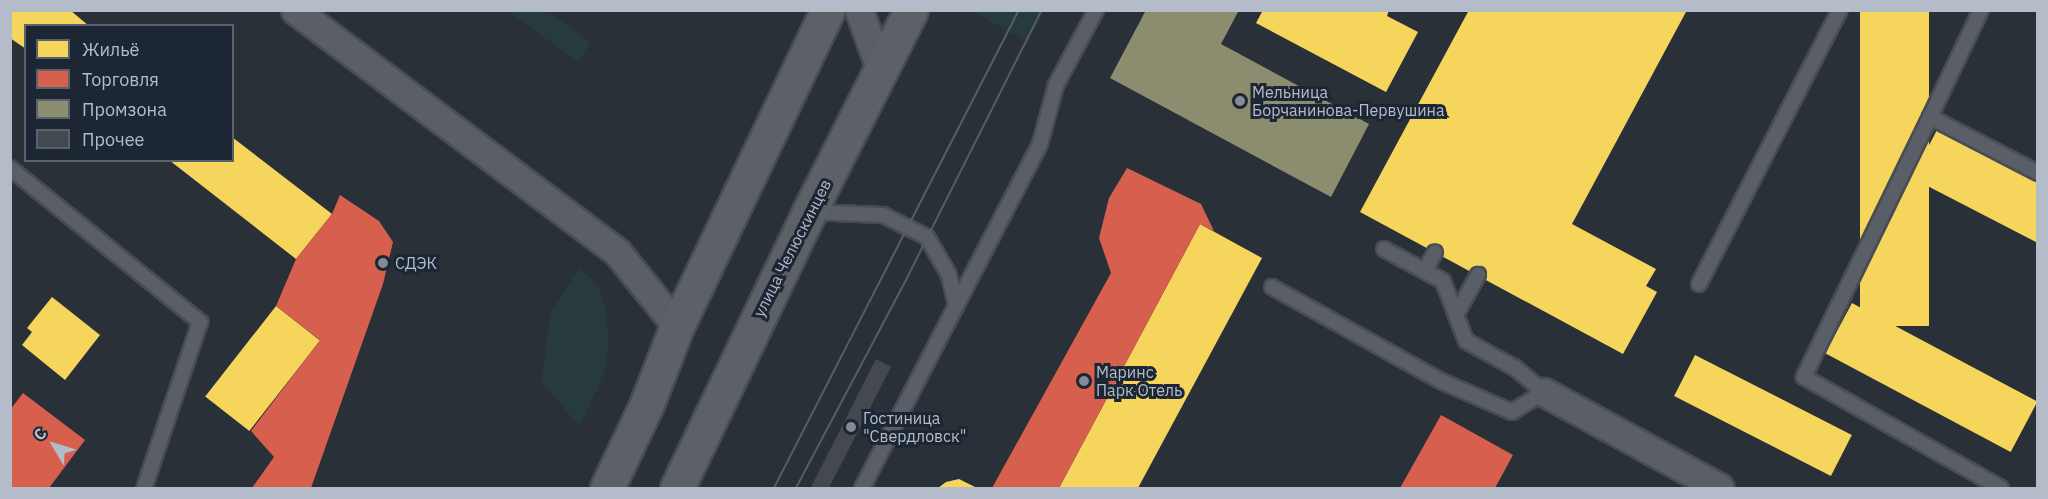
<!DOCTYPE html>
<html>
<head>
<meta charset="utf-8">
<style>
  body { margin:0 }
  #map { position:relative; width:2048px; height:499px; overflow:hidden; background:#2a3038; font-family:"IBM Plex Sans",sans-serif }
  div>[style] { position:absolute }
  .green>* { inset:0; background:#273a3e }
  .homes>* { inset:0; background:#f6d55c; transform-origin:0 0 }
  .shops>* { inset:0; background:#d6604d }
  .industry>* { inset:0; background:#8c8c6e }
  .building>* { inset:0; background:#444950 }
  .roads { filter:drop-shadow(2px 0 #484c53) drop-shadow(-2px 0 #484c53) drop-shadow(0 2px #484c53) drop-shadow(0 -2px #484c53) }
  .lane>* { height:14px; margin:-7px; padding:0 7px; transform-origin:7px; border-radius:7px; background:#5a5e66 }
  .street>* { height:27px; margin:-13.5px; padding:0 13.5px; transform-origin:13.5px; border-radius:13.5px; background:#5a5e66 }
  .primary>* { height:33px; margin:-16.5px; padding:0 16.5px; transform-origin:16.5px; border-radius:16.5px; background:#5c6168 }
  .tram>* { height:1.5px; margin:-0.75px; padding:0 0.75px; transform-origin:0.75px; border-radius:0.75px; background:#595d64 }
  .dots>* { width:16px; height:16px; translate:-50% -50%; box-sizing:border-box; border:3px solid #1d2633; border-radius:50% }
  span { translate:-50% -50%; white-space:nowrap; text-align:center; line-height:1.15; -webkit-text-stroke:6px #1d2633; paint-order:stroke }
  .poi-label { font-size:16px; color:#b4bcc9 }
  .left { translate:0 -50%; text-align:left }
  .street-label { font-size:16px; color:#b4bcc9 }
  .frame { position:absolute; inset:0; border:12px solid #b4bcc9; pointer-events:none }
  .legend { position:absolute; left:24px; top:24px; width:210px; height:138px; box-sizing:border-box; background:#1d2633; border:2px solid #59626f; margin:0; padding:8px 10px; list-style:none; font-size:18px; color:#b4bcc9 }
  .legend li { display:flex; align-items:center; gap:12px; height:30px }
  .legend b { width:30px; border:2px solid #59626f }
  .north { position:absolute; left:24px; top:415px; width:60px; height:60px; -webkit-text-stroke:4px #1d2633; paint-order:stroke; rotate:308deg; font-size:16px; font-weight:700; line-height:24px; text-align:center; color:#b4bcc9 }
  .north::after { content:''; display:block; margin:auto; width:21px; height:27px; background:#b4bcc9; clip-path:polygon(50% 0,100% 100%,50% 72%,0 100%) }
</style>
</head>
<body>
<div id="map">
  <div class="green">
    <div style="clip-path:polygon(508px 11px,547px 11px,591px 43px,578px 62px)"></div>
    <div style="clip-path:polygon(972px 11px,1045px 11px,1028px 42px)"></div>
    <div style="clip-path:polygon(579px 268px,598px 285px,607px 313px,608px 346px,605px 371px,580px 427px,541px 381px,551px 312px)"></div>
  </div>
  <div class="homes">
    <div style="clip-path:polygon(10px 10px,70px 10px,89px 26px,26px 26px,26px 49px,10px 38px)"></div>
    <div style="clip-path:polygon(1263px 10px,1389px 10px,1387px 16px,1418px 32px,1386px 92px,1256px 23px)"></div>
    <div style="clip-path:polygon(1469px 10px,1687px 10px,1572px 224px,1656px 269px,1646px 286px,1657px 292px,1623px 354px,1360px 212px)"></div>
    <div style="left:1860px;top:10px;width:69px;height:316px"></div>
    <div style="clip-path:polygon(1938px 128px,2038px 179px,2038px 243px,1912px 178px)"></div>
    <div style="clip-path:polygon(232px 137px,332px 214px,296px 259px,169px 160px,232px 160px)"></div>
    <div style="clip-path:polygon(1200px 224px,1262px 258px,1138px 488px,1059px 488px)"></div>
    <div style="clip-path:polygon(52px 297px,100px 335px,65px 380px,22px 345px,32px 332px,27px 328px)"></div>
    <div style="left:1852px;top:303px;width:210px;height:57px;rotate:28deg"></div>
    <div style="left:276px;top:306px;width:56px;height:115px;rotate:38deg"></div>
    <div style="left:1695px;top:355px;width:176px;height:46px;rotate:27deg"></div>
    <div style="clip-path:polygon(959px 479px,977px 488px,938px 488px,946px 482px)"></div>
  </div>
  <div class="shops">
    <div style="clip-path:polygon(1127px 168px,1201px 204px,1214px 231px,1200px 224px,1059px 488px,992px 488px,1111px 273px,1099px 238px,1109px 198px)"></div>
    <div style="clip-path:polygon(340px 195px,379px 221px,393px 242px,383px 284px,311px 488px,252px 488px,274px 457px,251px 431px,320px 340px,276px 306px,296px 259px,332px 214px)"></div>
    <div style="clip-path:polygon(23px 393px,85px 440px,49px 488px,10px 488px,10px 410px)"></div>
    <div style="clip-path:polygon(1441px 415px,1513px 455px,1495px 488px,1400px 488px)"></div>
  </div>
  <div class="industry">
    <div style="clip-path:polygon(1146px 10px,1239px 10px,1221px 44px,1369px 124px,1331px 197px,1110px 78px)"></div>
  </div>
  <div class="building">
    <div style="clip-path:polygon(876px 359px,891px 367px,829px 488px,815px 488px,811px 487px)"></div>
  </div>
  <div class="roads">
    <div class="lane">
      <div style="left:1981px;top:10px;width:119px;rotate:115.5deg"></div>
      <div style="left:1930px;top:117px;width:122px;rotate:27.4deg"></div>
      <div style="left:1930px;top:117px;width:289px;rotate:115.9deg"></div>
      <div style="left:1804px;top:377px;width:226px;rotate:29.4deg"></div>
      <div style="left:10px;top:168px;width:245px;rotate:39deg"></div>
      <div style="left:200px;top:322px;width:175px;rotate:108.6deg"></div>
      <div style="left:811px;top:212px;width:72px;rotate:2.4deg"></div>
      <div style="left:883px;top:215px;width:49px;rotate:26.6deg"></div>
      <div style="left:927px;top:237px;width:44px;rotate:59.9deg"></div>
      <div style="left:949px;top:275px;width:32px;rotate:77deg"></div>
      <div style="left:956px;top:306px;width:205px;rotate:117.3deg"></div>
      <div style="left:1425px;top:271px;width:21px;rotate:-62deg"></div>
      <div style="left:1699px;top:284px;width:308px;rotate:-62.8deg"></div>
      <div style="left:1272px;top:287px;width:193px;rotate:29.1deg"></div>
      <div style="left:1441px;top:381px;width:77px;rotate:23.6deg"></div>
      <div style="left:1512px;top:412px;width:38px;rotate:-32deg"></div>
      <div style="left:1544px;top:392px;width:38px;rotate:-140deg"></div>
      <div style="left:1515px;top:368px;width:56px;rotate:-151.1deg"></div>
      <div style="left:1466px;top:341px;width:64px;rotate:-111deg"></div>
      <div style="left:1443px;top:281px;width:67px;rotate:-151.5deg"></div>
      <div style="left:956px;top:306px;width:182px;rotate:-62.6deg"></div>
      <div style="left:1040px;top:144px;width:61px;rotate:-74.8deg"></div>
      <div style="left:1056px;top:85px;width:85px;rotate:-61.9deg"></div>
      <div style="left:1456px;top:315px;width:46px;rotate:-61.2deg"></div>
    </div>
    <div class="street">
      <div style="left:295px;top:10px;width:403px;rotate:36.9deg"></div>
      <div style="left:617px;top:252px;width:95px;rotate:51deg"></div>
      <div style="left:859px;top:10px;width:65px;rotate:70.2deg"></div>
      <div style="left:1544px;top:392px;width:200px;rotate:28.6deg"></div>
    </div>
    <div class="primary">
      <div style="left:607px;top:488px;width:91px;rotate:-64.6deg"></div>
      <div style="left:646px;top:406px;width:86px;rotate:-68.8deg"></div>
      <div style="left:677px;top:326px;width:350px;rotate:-64.5deg"></div>
      <div style="left:677px;top:488px;width:306px;rotate:-64.4deg"></div>
      <div style="left:809px;top:212px;width:226px;rotate:-63.2deg"></div>
    </div>
  </div>
  <div class="tram">
    <div style="left:774px;top:488px;width:537px;rotate:-62.86deg"></div>
    <div style="left:796px;top:488px;width:235px;rotate:-62.1deg"></div>
    <div style="left:906px;top:280px;width:302px;rotate:-63.3deg"></div>
  </div>
  <div class="dots">
    <div style="left:1240px;top:101px;background:#848b96"></div>
    <div style="left:383px;top:263px;background:#848b96"></div>
    <div style="left:1084px;top:381px;background:#848b96"></div>
    <div style="left:851px;top:427px;background:#848b96"></div>
  </div>
  <div class="poi-label">
    <span class="left" style="left:1252px;top:101px">Мельница<br>Борчанинова-Первушина</span>
    <span class="left" style="left:395px;top:263px">СДЭК</span>
    <span class="left" style="left:1096px;top:381px">Маринс<br>Парк Отель</span>
    <span class="left" style="left:863px;top:427px">Гостиница<br>"Свердловск"</span>
  </div>
  <div class="street-label">
    <span style="left:792px;top:248px;rotate:-63deg">улица Челюскинцев</span>
  </div>
  <div class="frame"></div>
  <ul class="legend">
  <li><b style="height:16px;background:#f6d55c"></b>Жильё</li>
  <li><b style="height:16px;background:#d6604d"></b>Торговля</li>
  <li><b style="height:16px;background:#8c8c6e"></b>Промзона</li>
  <li><b style="height:16px;background:#444950"></b>Прочее</li>
  </ul>
  <div class="north">С</div>
</div>
</body>
</html>
